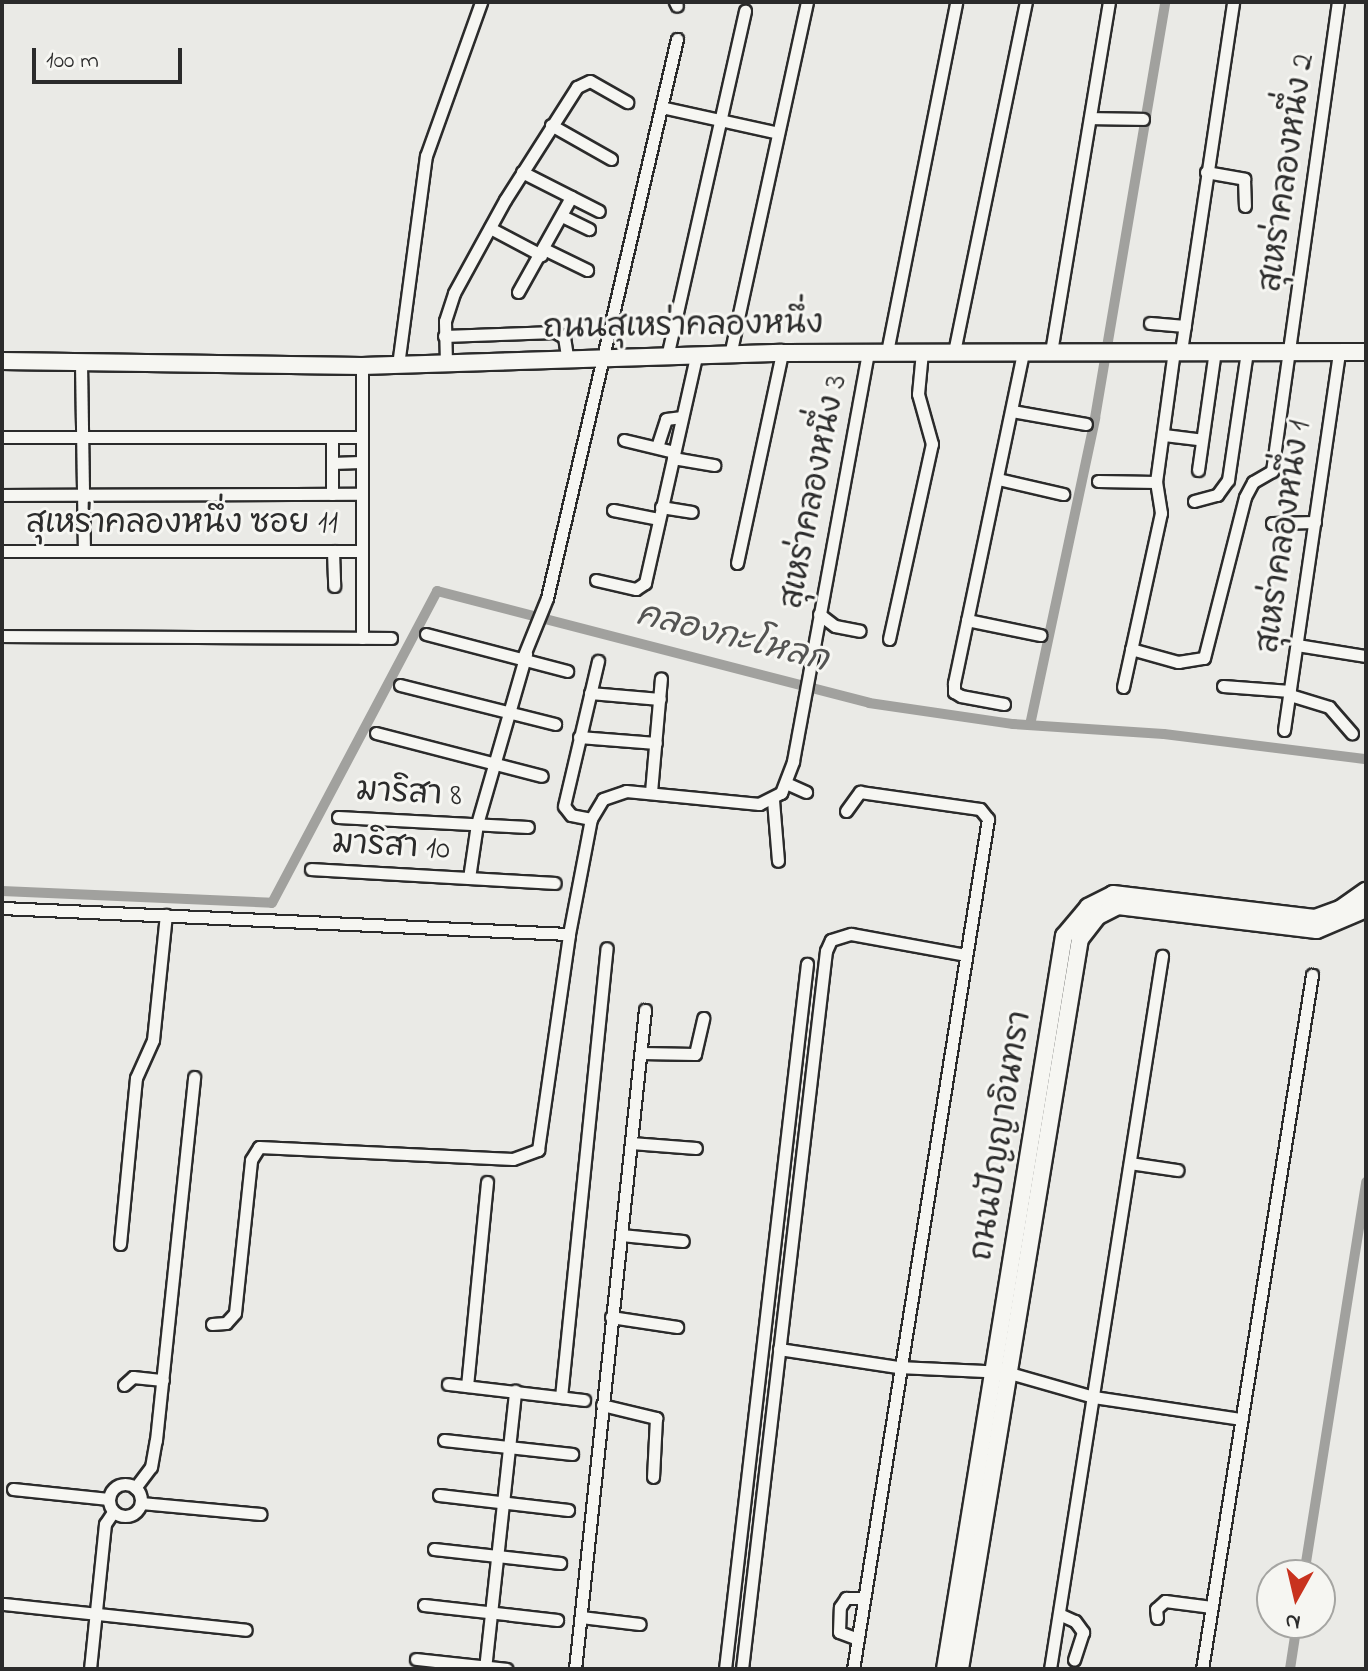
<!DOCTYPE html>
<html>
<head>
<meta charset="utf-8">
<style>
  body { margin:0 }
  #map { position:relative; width:1368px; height:1671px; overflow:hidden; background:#eaeae6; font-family:"Indie Flower","Playpen Sans Thai",sans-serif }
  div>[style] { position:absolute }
  .canal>* { height:10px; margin:-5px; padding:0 5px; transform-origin:5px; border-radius:5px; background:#a1a19e }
  .roads { filter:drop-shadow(2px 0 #2b2b2b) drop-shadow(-2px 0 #2b2b2b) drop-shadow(0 2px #2b2b2b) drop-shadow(0 -2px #2b2b2b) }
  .street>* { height:11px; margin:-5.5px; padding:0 5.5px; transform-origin:5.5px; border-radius:5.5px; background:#f6f6f2 }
  .street>.ring { margin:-5.5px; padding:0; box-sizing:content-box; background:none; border:11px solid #f6f6f2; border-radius:50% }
  .secondary>* { height:16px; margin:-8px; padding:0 8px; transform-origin:8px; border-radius:8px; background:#f6f6f2 }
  span { translate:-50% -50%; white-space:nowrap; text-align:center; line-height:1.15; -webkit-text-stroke:6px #f6f6f2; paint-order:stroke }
  .street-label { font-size:32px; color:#2b2b2b }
  .water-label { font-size:34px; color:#545453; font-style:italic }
  .frame { position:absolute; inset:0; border:4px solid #2b2b2b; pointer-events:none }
  .north { position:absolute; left:1256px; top:1559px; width:80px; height:80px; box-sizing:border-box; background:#f6f6f2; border:2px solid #a5a5a2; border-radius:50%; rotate:188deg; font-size:22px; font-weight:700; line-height:32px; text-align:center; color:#2b2b2b }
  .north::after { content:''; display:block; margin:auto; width:28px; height:36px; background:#c8321e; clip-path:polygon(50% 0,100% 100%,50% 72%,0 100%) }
  .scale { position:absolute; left:32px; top:48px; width:150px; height:36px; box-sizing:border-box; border:4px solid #2b2b2b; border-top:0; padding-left:10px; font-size:24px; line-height:28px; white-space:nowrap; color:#2b2b2b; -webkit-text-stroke:6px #f6f6f2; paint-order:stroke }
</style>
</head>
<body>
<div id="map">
  <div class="canal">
    <div style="left:1030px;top:725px;width:314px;rotate:-78deg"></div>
    <div style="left:1095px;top:418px;width:422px;rotate:-80.4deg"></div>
    <div style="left:2px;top:891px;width:270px;rotate:2.5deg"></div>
    <div style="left:272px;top:903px;width:353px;rotate:-62.1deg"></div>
    <div style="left:437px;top:591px;width:446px;rotate:14.5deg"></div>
    <div style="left:869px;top:703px;width:146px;rotate:8.3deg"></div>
    <div style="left:1013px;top:724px;width:151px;rotate:3.8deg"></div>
    <div style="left:1164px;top:734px;width:204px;rotate:7.1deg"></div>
    <div style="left:1304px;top:1575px;width:398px;rotate:-81deg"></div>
    <div style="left:1290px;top:1669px;width:47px;rotate:-81.3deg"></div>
  </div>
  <div class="roads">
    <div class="street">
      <div style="left:675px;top:2px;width:4px;rotate:63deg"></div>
      <div style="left:661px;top:107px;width:120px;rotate:12.5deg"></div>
      <div style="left:1090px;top:118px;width:53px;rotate:1.1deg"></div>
      <div style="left:551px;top:125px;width:69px;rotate:29.5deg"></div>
      <div style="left:522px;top:172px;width:86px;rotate:26.9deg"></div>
      <div style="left:1206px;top:172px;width:39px;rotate:10deg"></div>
      <div style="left:1244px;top:179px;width:27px;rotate:88deg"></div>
      <div style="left:562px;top:216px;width:30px;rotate:26deg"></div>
      <div style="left:490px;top:228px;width:58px;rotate:27.9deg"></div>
      <div style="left:544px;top:249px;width:48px;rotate:26deg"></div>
      <div style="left:518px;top:292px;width:109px;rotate:-60.8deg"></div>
      <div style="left:1150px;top:323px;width:35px;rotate:5deg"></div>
      <div style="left:444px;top:336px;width:111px;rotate:-2.1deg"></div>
      <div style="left:555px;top:332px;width:10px;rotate:29deg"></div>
      <div style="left:564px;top:337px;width:20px;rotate:81deg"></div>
      <div style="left:1181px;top:351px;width:353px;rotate:-81.5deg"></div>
      <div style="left:887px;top:352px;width:357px;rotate:-78.8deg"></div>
      <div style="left:954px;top:352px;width:357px;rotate:-78.4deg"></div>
      <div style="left:1051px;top:352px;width:355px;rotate:-80.6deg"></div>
      <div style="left:730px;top:355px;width:361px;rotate:-77.7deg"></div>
      <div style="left:667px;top:357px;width:355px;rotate:-77.3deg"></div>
      <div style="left:81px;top:363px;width:188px;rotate:89.1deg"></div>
      <div style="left:446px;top:363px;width:42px;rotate:-91.4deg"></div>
      <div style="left:445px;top:321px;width:29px;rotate:-72deg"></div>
      <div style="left:454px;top:293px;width:106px;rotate:-61.3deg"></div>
      <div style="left:505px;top:200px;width:134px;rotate:-57.5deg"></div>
      <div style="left:577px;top:87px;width:14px;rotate:-25deg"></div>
      <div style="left:590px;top:81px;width:43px;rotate:29.6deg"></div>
      <div style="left:398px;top:365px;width:211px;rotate:-82.4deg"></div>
      <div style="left:426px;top:156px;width:164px;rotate:-70.3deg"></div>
      <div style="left:1012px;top:411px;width:75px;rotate:10deg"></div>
      <div style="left:1164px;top:435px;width:38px;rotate:7deg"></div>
      <div style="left:2px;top:437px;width:359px"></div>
      <div style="left:332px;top:437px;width:57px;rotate:90deg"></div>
      <div style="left:624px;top:440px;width:51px;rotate:13.5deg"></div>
      <div style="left:657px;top:447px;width:29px;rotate:-72deg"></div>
      <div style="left:666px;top:419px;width:16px;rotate:-7deg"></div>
      <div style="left:673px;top:458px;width:42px;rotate:9.7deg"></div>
      <div style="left:332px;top:463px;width:28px;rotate:-2deg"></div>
      <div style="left:1198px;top:470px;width:120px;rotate:-81.9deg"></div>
      <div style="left:998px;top:479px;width:67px;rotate:13deg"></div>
      <div style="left:1098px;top:481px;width:58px;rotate:1deg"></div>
      <div style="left:2px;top:495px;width:358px;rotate:-0.2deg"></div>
      <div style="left:1194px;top:501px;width:24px;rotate:-15deg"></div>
      <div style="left:1217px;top:495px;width:19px;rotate:-54deg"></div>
      <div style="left:1228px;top:480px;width:130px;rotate:-81.6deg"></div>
      <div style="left:661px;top:507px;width:31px;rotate:9deg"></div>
      <div style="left:613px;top:510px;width:47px;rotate:11.1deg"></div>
      <div style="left:1272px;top:523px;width:43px;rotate:-1.3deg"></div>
      <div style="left:2px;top:551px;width:359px"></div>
      <div style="left:333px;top:551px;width:35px;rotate:88deg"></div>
      <div style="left:737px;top:563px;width:215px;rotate:-77.9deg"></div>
      <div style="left:596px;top:580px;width:41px;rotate:12.7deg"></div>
      <div style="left:636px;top:589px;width:11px;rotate:-34deg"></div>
      <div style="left:645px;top:583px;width:233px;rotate:-77.3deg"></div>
      <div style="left:819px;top:614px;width:20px;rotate:37deg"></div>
      <div style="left:835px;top:626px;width:25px;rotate:11deg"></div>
      <div style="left:967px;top:620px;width:75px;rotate:11.6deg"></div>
      <div style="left:426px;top:634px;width:146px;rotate:14.7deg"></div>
      <div style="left:2px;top:636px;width:389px;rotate:0.3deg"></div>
      <div style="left:362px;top:638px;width:272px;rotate:-90deg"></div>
      <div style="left:889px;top:639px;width:200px;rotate:-77.6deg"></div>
      <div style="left:932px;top:444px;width:52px;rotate:-105.6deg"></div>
      <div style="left:918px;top:394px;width:42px;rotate:-84.6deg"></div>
      <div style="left:1297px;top:645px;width:70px;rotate:9.1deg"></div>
      <div style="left:1131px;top:649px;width:49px;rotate:15.5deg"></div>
      <div style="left:1178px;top:662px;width:26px;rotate:-9deg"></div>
      <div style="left:1204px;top:658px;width:166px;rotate:-75.7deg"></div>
      <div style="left:1245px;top:497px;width:17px;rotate:-62deg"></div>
      <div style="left:1253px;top:482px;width:22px;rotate:-30deg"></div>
      <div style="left:1272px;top:471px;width:474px;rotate:-82deg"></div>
      <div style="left:522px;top:660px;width:67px;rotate:-68deg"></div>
      <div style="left:547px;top:598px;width:574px;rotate:-76.91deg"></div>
      <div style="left:400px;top:685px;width:160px;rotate:14.1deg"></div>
      <div style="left:1223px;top:686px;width:67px;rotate:4.3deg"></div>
      <div style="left:1123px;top:687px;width:178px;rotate:-77.7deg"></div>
      <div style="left:1161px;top:513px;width:31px;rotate:-99deg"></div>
      <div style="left:1156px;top:482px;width:132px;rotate:-82.2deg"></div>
      <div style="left:590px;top:693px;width:70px;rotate:4.9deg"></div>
      <div style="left:1290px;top:695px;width:41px;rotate:17.1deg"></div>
      <div style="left:1329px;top:707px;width:35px;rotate:49deg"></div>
      <div style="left:1004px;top:704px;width:44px;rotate:-169.5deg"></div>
      <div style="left:961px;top:696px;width:8px;rotate:-150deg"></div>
      <div style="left:954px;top:692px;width:9px;rotate:-90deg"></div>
      <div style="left:954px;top:683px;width:338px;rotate:-78.2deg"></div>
      <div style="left:1284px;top:730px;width:383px;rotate:-81.7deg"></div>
      <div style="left:376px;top:733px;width:171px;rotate:14.5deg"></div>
      <div style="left:579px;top:737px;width:77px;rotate:4.5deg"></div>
      <div style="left:786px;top:783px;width:22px;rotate:24deg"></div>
      <div style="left:651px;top:792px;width:114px;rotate:-85deg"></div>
      <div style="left:773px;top:800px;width:61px;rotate:85.3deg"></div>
      <div style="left:846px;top:811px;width:24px;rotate:-54deg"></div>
      <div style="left:860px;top:792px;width:121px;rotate:8.1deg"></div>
      <div style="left:980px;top:809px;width:13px;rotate:51deg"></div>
      <div style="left:988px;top:819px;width:861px;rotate:99.02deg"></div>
      <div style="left:338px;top:817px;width:190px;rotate:3deg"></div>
      <div style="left:591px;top:819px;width:20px;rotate:-169deg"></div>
      <div style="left:571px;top:815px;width:11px;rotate:-128deg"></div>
      <div style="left:564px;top:806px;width:149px;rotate:-76.8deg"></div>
      <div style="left:311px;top:869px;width:244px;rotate:3.3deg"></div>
      <div style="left:469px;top:878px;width:55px;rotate:-81.6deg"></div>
      <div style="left:477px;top:824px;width:177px;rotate:-73.9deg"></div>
      <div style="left:2px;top:908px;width:568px;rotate:2.63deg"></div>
      <div style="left:641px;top:1053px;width:54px;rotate:1.1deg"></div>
      <div style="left:695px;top:1054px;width:37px;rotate:-77deg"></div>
      <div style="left:631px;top:1143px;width:65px;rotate:4.4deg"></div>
      <div style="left:1130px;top:1163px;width:48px;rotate:8.5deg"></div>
      <div style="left:621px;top:1235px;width:62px;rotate:5.5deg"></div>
      <div style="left:120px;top:1244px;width:167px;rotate:-84.5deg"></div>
      <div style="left:136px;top:1078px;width:42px;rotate:-65.9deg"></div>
      <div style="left:153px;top:1040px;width:126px;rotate:-84.1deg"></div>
      <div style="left:611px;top:1317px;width:67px;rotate:8.6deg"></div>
      <div style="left:212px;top:1324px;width:14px;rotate:-4deg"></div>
      <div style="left:226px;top:1323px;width:13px;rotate:-48deg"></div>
      <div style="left:235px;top:1313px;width:154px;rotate:-84deg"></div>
      <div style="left:251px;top:1160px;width:15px;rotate:-58deg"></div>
      <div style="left:259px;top:1147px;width:254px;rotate:2.7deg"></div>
      <div style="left:513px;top:1159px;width:27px;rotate:-20deg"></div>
      <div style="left:538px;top:1150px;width:218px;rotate:-81.8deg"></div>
      <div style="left:569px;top:934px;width:117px;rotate:-79.2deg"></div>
      <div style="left:591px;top:819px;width:23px;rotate:-59deg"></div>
      <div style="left:603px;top:799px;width:24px;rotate:-19deg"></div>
      <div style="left:626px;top:791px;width:134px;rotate:5.6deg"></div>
      <div style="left:759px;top:804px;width:25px;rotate:-27deg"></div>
      <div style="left:781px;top:793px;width:34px;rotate:-69deg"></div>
      <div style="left:793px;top:761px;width:416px;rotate:-79.6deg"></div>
      <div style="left:779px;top:1349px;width:120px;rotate:8.6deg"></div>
      <div style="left:898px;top:1367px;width:108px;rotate:2.7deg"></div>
      <div style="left:1006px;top:1372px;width:91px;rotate:15.9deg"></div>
      <div style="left:1094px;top:1397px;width:149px;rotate:8.5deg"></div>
      <div style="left:448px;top:1384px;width:137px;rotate:6.7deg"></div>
      <div style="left:124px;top:1385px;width:12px;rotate:-42deg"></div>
      <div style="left:133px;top:1377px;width:30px;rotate:6deg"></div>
      <div style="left:467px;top:1386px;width:205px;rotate:-84.4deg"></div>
      <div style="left:561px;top:1397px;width:451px;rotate:-84.2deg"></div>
      <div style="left:602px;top:1405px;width:56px;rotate:13.5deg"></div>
      <div style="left:656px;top:1418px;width:59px;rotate:92.9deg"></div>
      <div style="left:444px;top:1440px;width:129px;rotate:6.2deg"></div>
      <div class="ring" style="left:109px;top:1484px;width:21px;height:21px"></div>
      <div style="left:135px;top:1488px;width:26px;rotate:-53deg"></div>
      <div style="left:151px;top:1467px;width:27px;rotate:-80deg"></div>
      <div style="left:156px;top:1440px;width:365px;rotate:-84deg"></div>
      <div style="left:13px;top:1489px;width:96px;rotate:6deg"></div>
      <div style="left:439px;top:1495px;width:130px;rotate:6.6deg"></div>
      <div style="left:141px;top:1503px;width:120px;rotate:5.3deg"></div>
      <div style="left:434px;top:1549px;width:127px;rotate:6.3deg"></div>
      <div style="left:4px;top:1604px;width:243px;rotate:6.1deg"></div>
      <div style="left:424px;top:1605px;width:134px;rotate:6.4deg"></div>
      <div style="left:1059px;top:1614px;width:17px;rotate:24deg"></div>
      <div style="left:1075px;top:1621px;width:14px;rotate:54deg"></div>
      <div style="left:1083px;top:1632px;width:29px;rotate:108deg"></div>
      <div style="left:581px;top:1617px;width:59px;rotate:6.8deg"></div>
      <div style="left:1157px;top:1618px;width:9px;rotate:-96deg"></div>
      <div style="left:1156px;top:1609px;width:12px;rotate:-42deg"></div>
      <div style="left:1165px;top:1601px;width:47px;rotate:7.3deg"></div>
      <div style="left:858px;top:1639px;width:20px;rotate:-160deg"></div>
      <div style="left:839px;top:1632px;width:25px;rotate:-88deg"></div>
      <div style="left:840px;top:1607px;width:11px;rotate:-56deg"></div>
      <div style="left:846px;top:1598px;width:18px"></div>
      <div style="left:416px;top:1659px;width:91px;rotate:6.3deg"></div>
      <div style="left:90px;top:1669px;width:146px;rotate:-84.1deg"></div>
      <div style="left:105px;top:1524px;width:14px;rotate:-56deg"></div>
      <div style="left:485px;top:1669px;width:280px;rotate:-83.8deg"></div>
      <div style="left:575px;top:1669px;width:663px;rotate:-83.94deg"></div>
      <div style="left:725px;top:1669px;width:710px;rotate:-83.37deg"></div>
      <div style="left:742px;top:1669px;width:723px;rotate:-83.33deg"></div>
      <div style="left:826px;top:951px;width:12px;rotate:-66deg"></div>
      <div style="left:831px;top:940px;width:21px;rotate:-17deg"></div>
      <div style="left:851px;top:934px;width:116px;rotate:10.4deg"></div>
      <div style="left:1050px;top:1669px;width:722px;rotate:-81.07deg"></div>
      <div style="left:1202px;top:1669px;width:703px;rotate:-80.99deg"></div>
    </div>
    <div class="secondary">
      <div style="left:2px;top:361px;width:360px;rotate:0.8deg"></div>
      <div style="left:362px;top:366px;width:420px;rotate:-1.8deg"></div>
      <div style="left:782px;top:353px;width:584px;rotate:-0.1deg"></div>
      <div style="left:945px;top:1669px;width:743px;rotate:-80.78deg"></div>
      <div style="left:1064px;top:936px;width:38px;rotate:-50deg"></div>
      <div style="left:1088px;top:907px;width:28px;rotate:-27deg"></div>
      <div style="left:1113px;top:894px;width:203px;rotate:6.8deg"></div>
      <div style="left:1315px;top:918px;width:27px;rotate:-20deg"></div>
      <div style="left:1340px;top:909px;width:32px;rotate:-35deg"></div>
      <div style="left:960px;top:1669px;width:740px;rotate:-80.67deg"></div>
      <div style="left:1080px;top:939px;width:29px;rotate:-52deg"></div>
      <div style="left:1098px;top:916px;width:22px;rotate:-27deg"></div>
      <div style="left:1118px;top:906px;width:200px;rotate:6.9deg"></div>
      <div style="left:1317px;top:930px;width:53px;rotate:-23.2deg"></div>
    </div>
  </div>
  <div class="street-label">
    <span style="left:1289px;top:173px;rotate:-82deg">สุเหร่าคลองหนึ่ง 2</span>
    <span style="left:683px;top:328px;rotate:-1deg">ถนนสุเหร่าคลองหนึ่ง</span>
    <span style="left:816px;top:492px;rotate:-79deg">สุเหร่าคลองหนึ่ง 3</span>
    <span style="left:182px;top:525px">สุเหร่าคลองหนึ่ง ซอย 11</span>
    <span style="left:1286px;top:537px;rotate:-82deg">สุเหร่าคลองหนึ่ง 1</span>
    <span style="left:409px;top:795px;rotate:3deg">มาริสา 8</span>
    <span style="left:391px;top:848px;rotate:3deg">มาริสา 10</span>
    <span style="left:1003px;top:1136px;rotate:-81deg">ถนนปัญญาอินทรา</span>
  </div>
  <div class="water-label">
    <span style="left:732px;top:639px;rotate:14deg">คลองกะโหลก</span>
  </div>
  <div class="frame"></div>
  <div class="north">N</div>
  <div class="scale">100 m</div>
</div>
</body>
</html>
